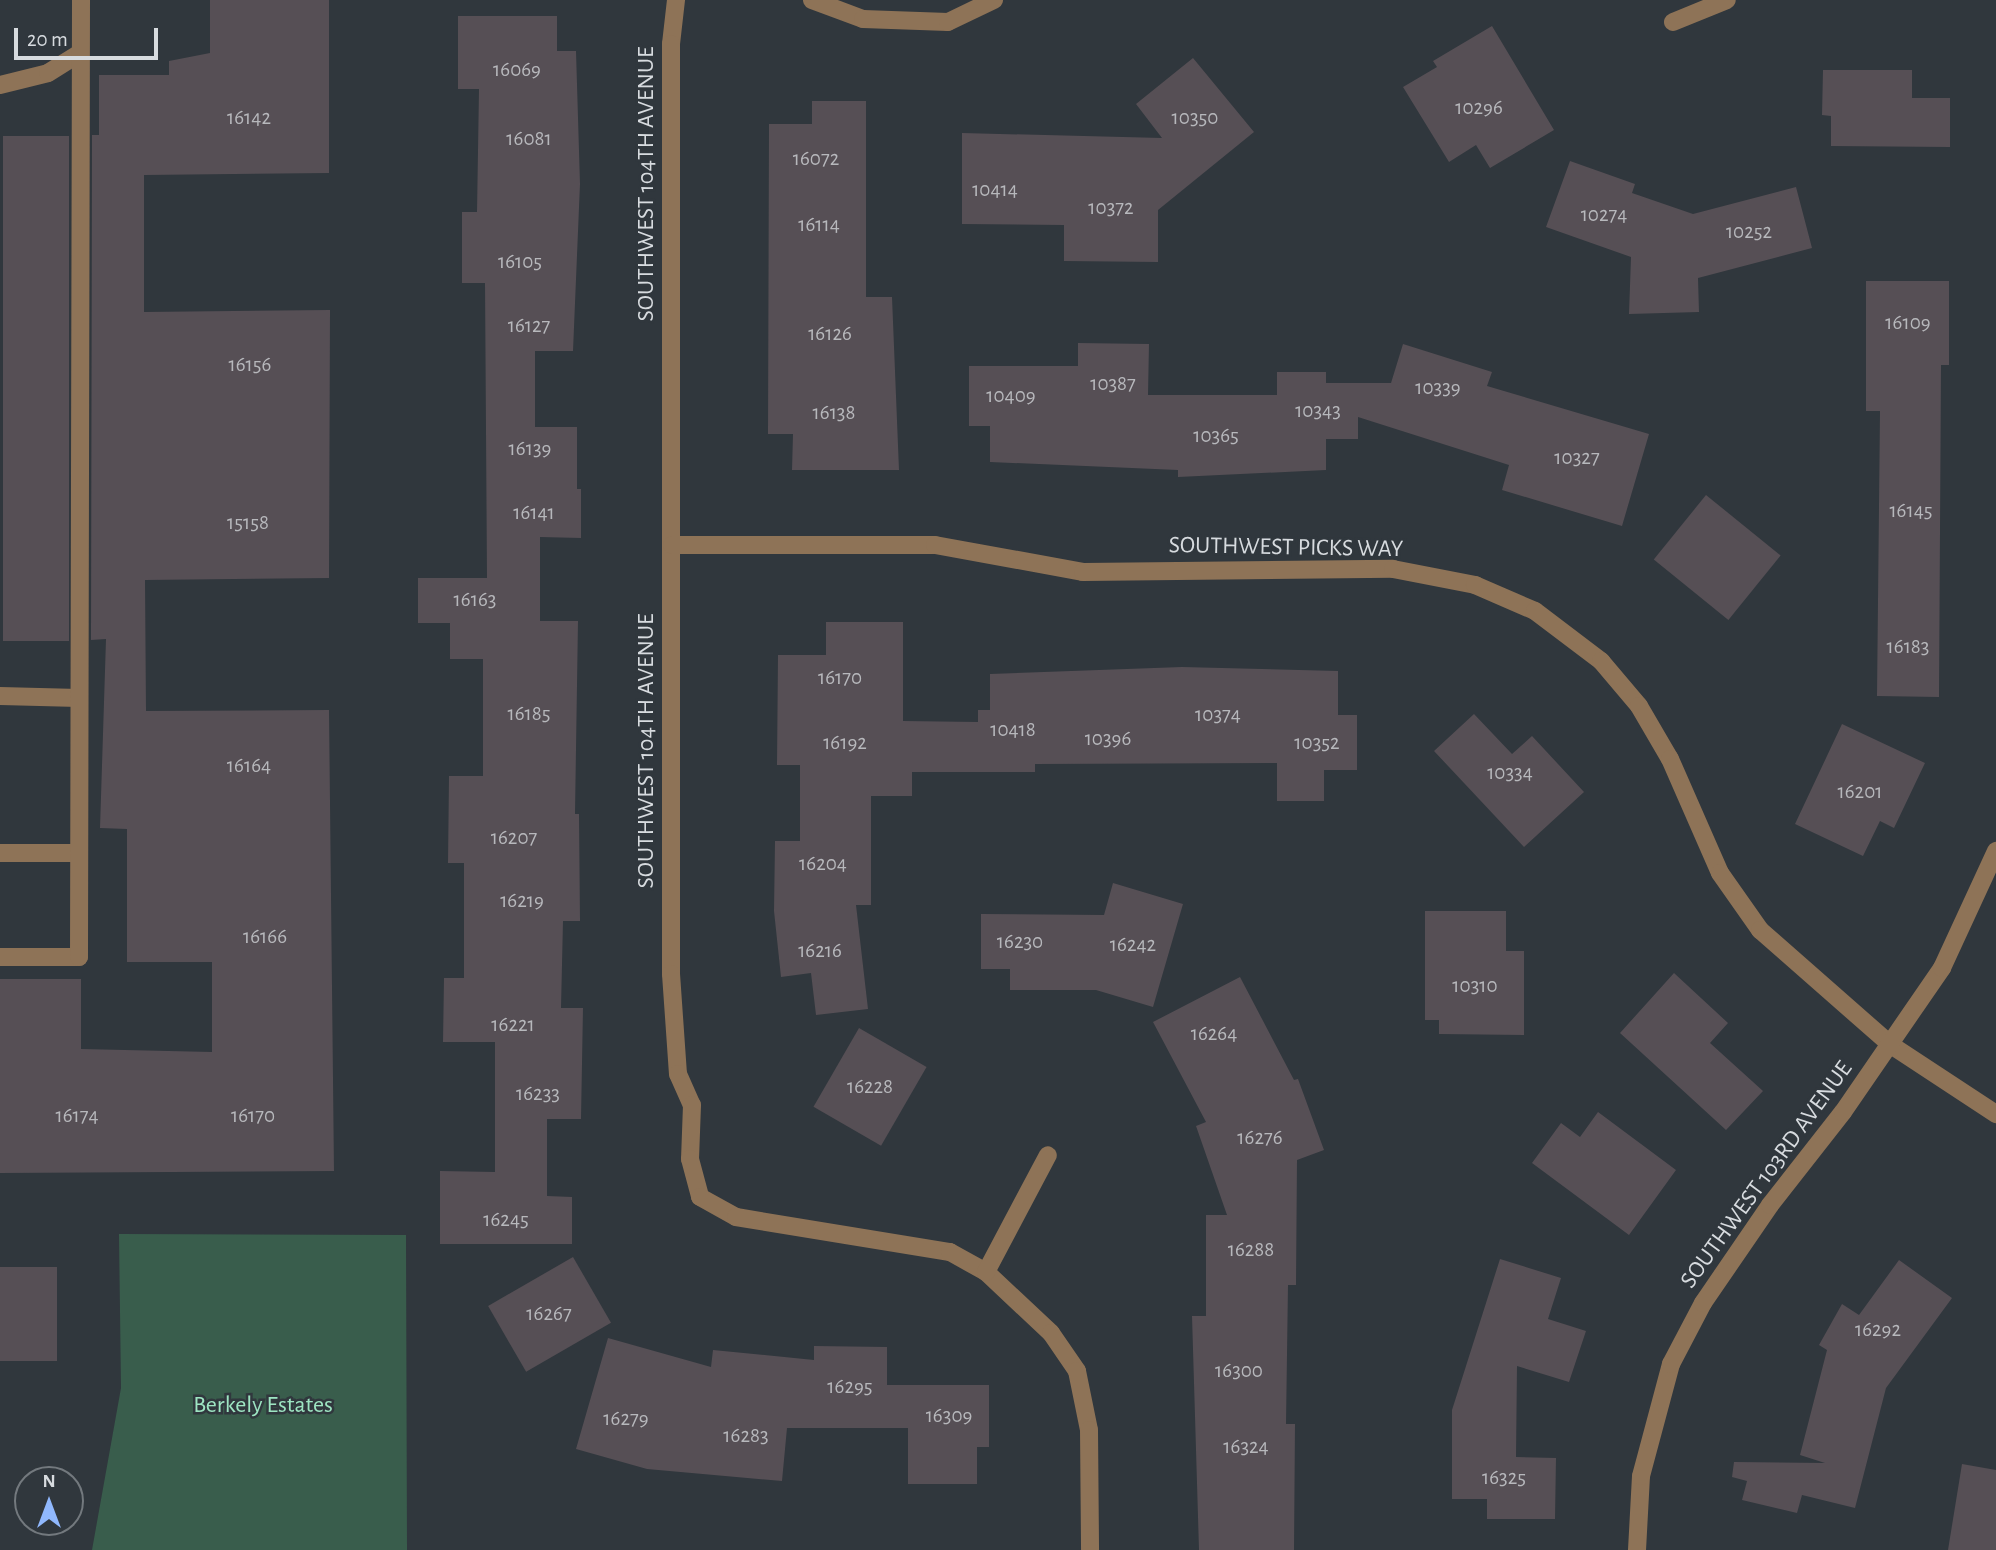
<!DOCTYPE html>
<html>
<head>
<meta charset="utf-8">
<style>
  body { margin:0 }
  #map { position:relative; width:1996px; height:1550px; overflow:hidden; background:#30373d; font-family:"Alegreya Sans",sans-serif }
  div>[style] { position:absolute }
  .green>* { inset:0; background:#395d4c }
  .building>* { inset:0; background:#564f55; transform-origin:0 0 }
  .minor>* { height:18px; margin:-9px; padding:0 9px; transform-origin:9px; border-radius:9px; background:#8e7357 }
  span { translate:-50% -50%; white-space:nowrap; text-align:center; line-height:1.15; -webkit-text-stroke:5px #30373d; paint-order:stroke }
  .number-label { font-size:21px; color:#b7b8bc }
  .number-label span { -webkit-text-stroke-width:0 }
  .street-label { font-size:24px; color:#d7dbdf }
  .park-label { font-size:24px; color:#9de5c2 }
  .north { position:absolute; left:14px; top:1466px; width:70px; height:70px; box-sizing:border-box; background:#30373d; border:2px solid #73797e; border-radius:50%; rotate:0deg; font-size:19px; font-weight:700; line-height:28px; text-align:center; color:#d7dbdf }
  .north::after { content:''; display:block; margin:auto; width:24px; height:32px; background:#90b8fd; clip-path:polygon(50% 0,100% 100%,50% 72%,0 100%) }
  .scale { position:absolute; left:14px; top:28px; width:144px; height:32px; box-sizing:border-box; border:4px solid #d7dbdf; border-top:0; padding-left:9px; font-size:21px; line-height:24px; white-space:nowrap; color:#d7dbdf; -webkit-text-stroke:5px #30373d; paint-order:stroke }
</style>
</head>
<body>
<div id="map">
  <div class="green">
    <div style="clip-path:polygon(119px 1234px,406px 1235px,407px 1550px,92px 1550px,121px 1388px)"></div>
  </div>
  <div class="building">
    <div style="clip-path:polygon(210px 0,329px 0,329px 173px,144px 175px,144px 312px,330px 310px,329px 578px,145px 580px,146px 711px,329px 710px,334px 1171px,0 1173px,0 979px,81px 979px,81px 1049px,212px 1052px,212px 962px,127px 962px,127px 829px,100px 828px,106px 639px,91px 640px,92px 135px,99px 135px,99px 75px,169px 75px,169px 61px,210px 53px)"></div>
    <div style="clip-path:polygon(458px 16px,557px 16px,557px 51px,576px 51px,580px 184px,573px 351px,535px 351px,535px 427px,577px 427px,577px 489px,581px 489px,581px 538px,540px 537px,540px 621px,578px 621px,575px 814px,579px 814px,580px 921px,563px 921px,561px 1008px,583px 1008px,581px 1119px,547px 1119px,547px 1196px,572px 1197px,572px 1244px,440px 1244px,440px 1171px,495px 1172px,495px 1042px,443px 1042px,444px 978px,464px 978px,464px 863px,448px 863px,449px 776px,483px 776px,483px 659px,450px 659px,450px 623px,418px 623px,418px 578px,487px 578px,485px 283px,462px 283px,462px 212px,477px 212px,479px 89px,458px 89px)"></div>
    <div style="clip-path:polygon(1492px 26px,1554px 130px,1490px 168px,1476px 145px,1449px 162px,1403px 87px,1437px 67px,1433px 61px)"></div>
    <div style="clip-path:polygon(1193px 58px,1254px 132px,1158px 210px,1158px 262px,1064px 261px,1064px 225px,962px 224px,962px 133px,1162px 138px,1136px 104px)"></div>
    <div style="clip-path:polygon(1823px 70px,1912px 70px,1912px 98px,1950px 98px,1950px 147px,1831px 146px,1831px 116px,1822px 115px)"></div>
    <div style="clip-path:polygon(812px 101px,866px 101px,866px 297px,892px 297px,899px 470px,792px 470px,793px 434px,768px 434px,769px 124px,812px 124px)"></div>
    <div style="left:69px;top:136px;width:505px;height:66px;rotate:90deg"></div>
    <div style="clip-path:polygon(1570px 161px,1635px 184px,1632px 193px,1693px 214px,1796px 187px,1812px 248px,1698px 278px,1699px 312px,1629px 314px,1631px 257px,1546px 227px)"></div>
    <div style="clip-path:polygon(1866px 281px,1949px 281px,1949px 365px,1941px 365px,1939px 697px,1877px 696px,1880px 411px,1866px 411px)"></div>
    <div style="clip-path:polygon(1078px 343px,1149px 344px,1148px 395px,1277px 395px,1277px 372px,1326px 372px,1326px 383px,1391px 383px,1403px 344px,1492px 372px,1487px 386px,1649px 434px,1622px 526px,1502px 490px,1509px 465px,1358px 417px,1358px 439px,1326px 439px,1326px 470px,1178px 477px,1178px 470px,990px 462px,990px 426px,969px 426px,969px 366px,1078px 366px)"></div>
    <div style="left:1706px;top:495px;width:96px;height:83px;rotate:39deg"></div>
    <div style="clip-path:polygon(826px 622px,903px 622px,903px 721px,978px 722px,978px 710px,990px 710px,990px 674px,1182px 667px,1338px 671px,1338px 715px,1357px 715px,1357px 770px,1324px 770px,1324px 801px,1277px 801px,1277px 763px,1035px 764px,1035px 772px,912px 772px,912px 796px,871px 796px,871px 905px,856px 905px,868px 1009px,816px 1015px,811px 973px,781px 977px,774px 911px,775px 841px,800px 841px,800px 765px,777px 765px,778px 655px,826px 655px)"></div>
    <div style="clip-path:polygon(1474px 714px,1512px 754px,1532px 736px,1584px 792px,1524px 847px,1434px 751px)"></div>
    <div style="clip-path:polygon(1842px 724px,1925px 763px,1894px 828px,1880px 821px,1863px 856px,1795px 824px)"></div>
    <div style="clip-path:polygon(1113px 883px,1183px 904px,1153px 1007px,1096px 990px,1010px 990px,1010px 969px,981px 969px,981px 914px,1104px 915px)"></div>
    <div style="clip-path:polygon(1425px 911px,1506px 911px,1506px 951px,1524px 951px,1524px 1035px,1439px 1034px,1439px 1020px,1425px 1020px)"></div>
    <div style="clip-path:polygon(1674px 973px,1728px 1023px,1710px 1043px,1763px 1091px,1726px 1130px,1620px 1033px)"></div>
    <div style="clip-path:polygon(1240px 977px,1294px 1080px,1298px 1079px,1324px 1150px,1297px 1160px,1296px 1285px,1288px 1285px,1286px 1424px,1295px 1424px,1294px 1550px,1199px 1550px,1192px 1316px,1206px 1316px,1206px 1215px,1227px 1215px,1196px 1126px,1206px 1122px,1153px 1022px)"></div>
    <div style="left:859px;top:1028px;width:78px;height:91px;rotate:30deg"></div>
    <div style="clip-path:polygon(1598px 1112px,1676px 1170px,1629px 1235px,1532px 1163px,1561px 1123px,1580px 1137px)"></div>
    <div style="left:573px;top:1257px;width:76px;height:98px;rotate:60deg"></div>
    <div style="clip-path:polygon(1500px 1259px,1561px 1278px,1548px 1319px,1586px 1331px,1569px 1382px,1517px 1366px,1516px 1457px,1556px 1458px,1555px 1519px,1487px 1519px,1487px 1499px,1452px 1499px,1452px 1410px)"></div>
    <div style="clip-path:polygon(1899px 1260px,1952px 1298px,1886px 1388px,1855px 1508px,1802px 1495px,1797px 1513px,1742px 1500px,1747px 1481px,1732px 1477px,1734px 1462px,1825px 1463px,1800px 1455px,1827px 1350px,1819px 1345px,1842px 1304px,1859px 1315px)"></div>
    <div style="left:0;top:1267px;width:57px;height:94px"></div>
    <div style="clip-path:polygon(608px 1338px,711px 1367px,713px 1350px,814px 1360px,814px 1346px,887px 1347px,887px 1385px,989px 1385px,989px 1447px,977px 1447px,977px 1484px,908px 1484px,908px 1428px,787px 1428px,782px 1481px,647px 1469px,576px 1449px)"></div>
    <div style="clip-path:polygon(1962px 1464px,1996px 1470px,1996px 1550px,1948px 1550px)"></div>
  </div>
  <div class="minor">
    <div style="left:676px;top:0;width:44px;rotate:96.5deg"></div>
    <div style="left:671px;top:44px;width:930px;rotate:90deg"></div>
    <div style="left:671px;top:974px;width:100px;rotate:86deg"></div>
    <div style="left:678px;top:1074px;width:34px;rotate:66deg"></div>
    <div style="left:692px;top:1105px;width:54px;rotate:92.1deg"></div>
    <div style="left:690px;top:1159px;width:39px;rotate:75deg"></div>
    <div style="left:700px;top:1197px;width:41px;rotate:29.1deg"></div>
    <div style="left:736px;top:1217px;width:217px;rotate:9.3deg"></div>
    <div style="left:950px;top:1252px;width:41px;rotate:29.1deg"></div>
    <div style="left:986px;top:1272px;width:89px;rotate:43.2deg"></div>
    <div style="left:1051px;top:1333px;width:46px;rotate:55.6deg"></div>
    <div style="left:1077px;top:1371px;width:60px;rotate:78.5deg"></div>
    <div style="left:1089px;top:1430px;width:120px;rotate:89.5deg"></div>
    <div style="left:812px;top:0;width:54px;rotate:20.4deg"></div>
    <div style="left:863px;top:19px;width:85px;rotate:2deg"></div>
    <div style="left:948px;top:22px;width:51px;rotate:-25.6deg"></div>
    <div style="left:1673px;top:22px;width:58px;rotate:-22.2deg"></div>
    <div style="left:0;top:85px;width:49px;rotate:-14deg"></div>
    <div style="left:48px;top:73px;width:38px;rotate:-32deg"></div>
    <div style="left:672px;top:545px;width:263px"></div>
    <div style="left:935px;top:545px;width:150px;rotate:10.3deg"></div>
    <div style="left:1083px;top:572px;width:310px;rotate:-0.6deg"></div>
    <div style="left:1393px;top:569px;width:84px;rotate:11deg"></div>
    <div style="left:1475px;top:585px;width:65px;rotate:23.4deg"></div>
    <div style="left:1535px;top:611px;width:83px;rotate:37.1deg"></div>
    <div style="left:1601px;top:661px;width:59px;rotate:49.8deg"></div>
    <div style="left:1639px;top:706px;width:61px;rotate:59.7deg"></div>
    <div style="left:1670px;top:759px;width:124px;rotate:66.3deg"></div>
    <div style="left:1720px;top:873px;width:70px;rotate:54.9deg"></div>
    <div style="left:1760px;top:930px;width:174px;rotate:41.3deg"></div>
    <div style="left:1891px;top:1045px;width:126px;rotate:33.3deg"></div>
    <div style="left:0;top:696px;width:79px;rotate:1.5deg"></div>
    <div style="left:0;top:853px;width:79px"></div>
    <div style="left:0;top:957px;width:79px"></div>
    <div style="left:79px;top:957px;width:957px;rotate:-89.88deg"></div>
    <div style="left:986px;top:1272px;width:132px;rotate:-62.1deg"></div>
    <div style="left:1637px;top:1550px;width:74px;rotate:-86.9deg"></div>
    <div style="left:1641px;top:1476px;width:116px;rotate:-75deg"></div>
    <div style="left:1671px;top:1364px;width:69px;rotate:-62.3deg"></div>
    <div style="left:1703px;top:1303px;width:119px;rotate:-55.6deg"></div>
    <div style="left:1770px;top:1205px;width:118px;rotate:-51.9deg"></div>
    <div style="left:1843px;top:1112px;width:175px;rotate:-55.5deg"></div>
    <div style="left:1942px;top:968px;width:129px;rotate:-65.2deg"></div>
  </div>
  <div class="number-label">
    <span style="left:517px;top:70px">16069</span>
    <span style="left:1479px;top:108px">10296</span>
    <span style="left:249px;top:118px">16142</span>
    <span style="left:1195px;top:118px">10350</span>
    <span style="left:529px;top:139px">16081</span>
    <span style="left:816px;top:159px">16072</span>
    <span style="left:995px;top:190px">10414</span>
    <span style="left:1111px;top:208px">10372</span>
    <span style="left:1604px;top:215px">10274</span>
    <span style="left:819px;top:225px">16114</span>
    <span style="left:1749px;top:232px">10252</span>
    <span style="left:520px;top:262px">16105</span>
    <span style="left:1908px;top:323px">16109</span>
    <span style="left:529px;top:326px">16127</span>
    <span style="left:830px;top:334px">16126</span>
    <span style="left:250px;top:365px">16156</span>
    <span style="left:1113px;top:384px">10387</span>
    <span style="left:1438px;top:388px">10339</span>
    <span style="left:1011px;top:396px">10409</span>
    <span style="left:1318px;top:411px">10343</span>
    <span style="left:834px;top:413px">16138</span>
    <span style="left:1216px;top:436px">10365</span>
    <span style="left:530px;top:449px">16139</span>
    <span style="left:1577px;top:458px">10327</span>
    <span style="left:1911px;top:511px">16145</span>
    <span style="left:534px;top:513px">16141</span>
    <span style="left:248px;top:523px">15158</span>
    <span style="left:475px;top:600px">16163</span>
    <span style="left:1908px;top:647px">16183</span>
    <span style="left:840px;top:678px">16170</span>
    <span style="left:529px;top:714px">16185</span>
    <span style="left:1218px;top:715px">10374</span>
    <span style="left:1013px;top:730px">10418</span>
    <span style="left:1108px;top:739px">10396</span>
    <span style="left:845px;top:743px">16192</span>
    <span style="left:1317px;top:743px">10352</span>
    <span style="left:249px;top:766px">16164</span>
    <span style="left:1510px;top:773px">10334</span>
    <span style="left:1860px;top:792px">16201</span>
    <span style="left:514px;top:838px">16207</span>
    <span style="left:823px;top:864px">16204</span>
    <span style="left:522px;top:901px">16219</span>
    <span style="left:265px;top:937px">16166</span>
    <span style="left:1020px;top:942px">16230</span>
    <span style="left:1133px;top:945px">16242</span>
    <span style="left:820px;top:951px">16216</span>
    <span style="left:1475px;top:986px">10310</span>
    <span style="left:513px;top:1025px">16221</span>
    <span style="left:1214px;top:1034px">16264</span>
    <span style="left:870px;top:1087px">16228</span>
    <span style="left:538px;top:1094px">16233</span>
    <span style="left:77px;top:1116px">16174</span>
    <span style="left:253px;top:1116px">16170</span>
    <span style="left:1260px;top:1138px">16276</span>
    <span style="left:506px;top:1220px">16245</span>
    <span style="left:1251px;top:1250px">16288</span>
    <span style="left:549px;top:1314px">16267</span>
    <span style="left:1878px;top:1330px">16292</span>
    <span style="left:1239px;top:1371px">16300</span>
    <span style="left:850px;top:1387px">16295</span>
    <span style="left:949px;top:1416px">16309</span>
    <span style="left:626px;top:1419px">16279</span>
    <span style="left:746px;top:1436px">16283</span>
    <span style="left:1246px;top:1447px">16324</span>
    <span style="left:1504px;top:1478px">16325</span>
  </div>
  <div class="street-label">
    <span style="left:647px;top:184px;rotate:-90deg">SOUTHWEST 104TH AVENUE</span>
    <span style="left:1286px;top:548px;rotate:1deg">SOUTHWEST PICKS WAY</span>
    <span style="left:647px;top:751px;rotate:-90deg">SOUTHWEST 104TH AVENUE</span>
    <span style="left:1767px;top:1175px;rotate:-54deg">SOUTHWEST 103RD AVENUE</span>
  </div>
  <div class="park-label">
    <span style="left:263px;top:1406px">Berkely Estates</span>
  </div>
  <div class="north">N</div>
  <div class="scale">20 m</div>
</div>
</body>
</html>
